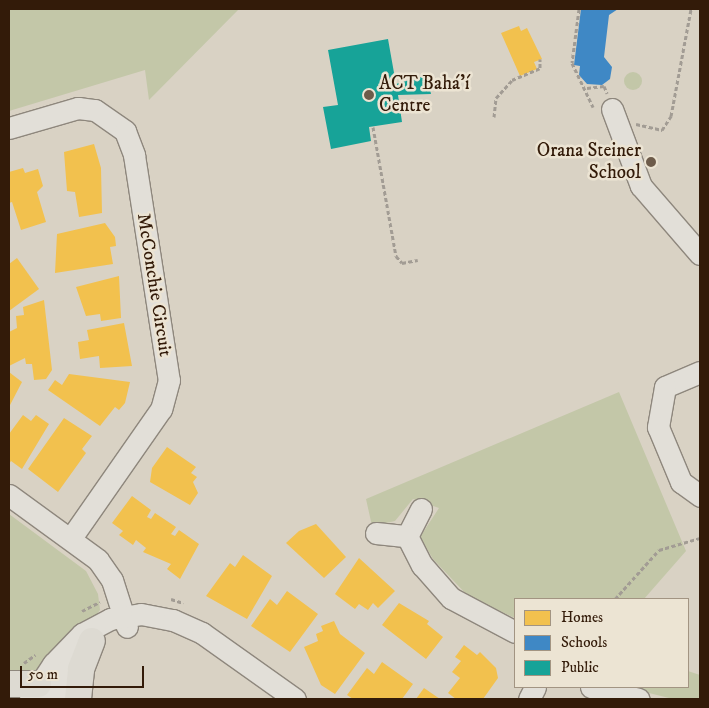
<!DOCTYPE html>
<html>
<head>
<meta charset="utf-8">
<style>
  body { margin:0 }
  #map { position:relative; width:709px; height:708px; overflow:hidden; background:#d9d2c4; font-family:"IM FELL DW Pica",serif }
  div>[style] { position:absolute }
  .green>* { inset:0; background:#c3c7a8 }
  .round { border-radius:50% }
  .homes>* { inset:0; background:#f2c14e }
  .schools>* { inset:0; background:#3f88c5 }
  .public>* { inset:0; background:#17a398 }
  .path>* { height:3px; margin-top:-1.5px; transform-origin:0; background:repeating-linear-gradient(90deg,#a29c94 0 4px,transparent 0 6.5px) }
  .roads { filter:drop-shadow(1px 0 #8e877d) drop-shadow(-1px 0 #8e877d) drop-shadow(0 1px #8e877d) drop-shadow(0 -1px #8e877d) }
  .minor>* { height:21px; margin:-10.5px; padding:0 10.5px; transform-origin:10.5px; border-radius:10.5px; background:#e2dfd8 }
  .major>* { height:26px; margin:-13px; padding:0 13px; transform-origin:13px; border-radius:13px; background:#dddad2 }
  .dots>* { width:14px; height:14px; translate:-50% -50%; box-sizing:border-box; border:2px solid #ece4d3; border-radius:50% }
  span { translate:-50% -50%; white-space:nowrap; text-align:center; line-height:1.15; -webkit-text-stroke:5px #ece4d3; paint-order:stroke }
  .poi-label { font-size:19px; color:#331b09 }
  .left { translate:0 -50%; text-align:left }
  .right { translate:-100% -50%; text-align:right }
  .street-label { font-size:19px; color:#331b09 }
  .frame { position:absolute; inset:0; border:10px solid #331b09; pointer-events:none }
  .legend { position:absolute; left:514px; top:598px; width:175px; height:90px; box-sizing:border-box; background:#ece4d3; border:1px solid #a29482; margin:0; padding:6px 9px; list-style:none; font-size:15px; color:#331b09 }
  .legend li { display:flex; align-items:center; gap:10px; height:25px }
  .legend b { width:25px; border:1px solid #a29482 }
  .scale { position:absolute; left:20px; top:666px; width:124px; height:22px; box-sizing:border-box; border:2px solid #331b09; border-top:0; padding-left:6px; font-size:15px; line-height:18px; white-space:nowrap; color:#331b09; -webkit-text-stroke:4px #ece4d3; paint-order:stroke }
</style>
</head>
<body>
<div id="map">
  <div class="green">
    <div style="clip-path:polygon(9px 9px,239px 9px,149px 100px,145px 70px,9px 111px)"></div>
    <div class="round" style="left:624px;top:72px;width:18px;height:18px"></div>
    <div style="clip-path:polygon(619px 392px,686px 551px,644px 599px,515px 599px,515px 618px,468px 596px,433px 559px,420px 537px,439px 508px,413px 499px,395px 521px,372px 526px,366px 499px)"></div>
    <div style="clip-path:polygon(9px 514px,86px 571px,98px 594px,100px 610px,93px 619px,54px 647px,32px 678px,9px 675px)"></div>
    <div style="clip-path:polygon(688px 671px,700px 675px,700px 699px,673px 699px,625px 687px,688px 687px)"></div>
  </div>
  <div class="homes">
    <div style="clip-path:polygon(519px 26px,521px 31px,527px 28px,542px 59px,534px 62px,537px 69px,520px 76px,501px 33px)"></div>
    <div style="clip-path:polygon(94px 144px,101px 168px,102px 213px,79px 217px,75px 192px,67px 191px,64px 152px)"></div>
    <div style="clip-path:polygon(23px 168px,25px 173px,38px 169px,43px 186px,37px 192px,46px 222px,21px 230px,12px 202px,9px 203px,9px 172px)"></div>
    <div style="clip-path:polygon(105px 223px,115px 237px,116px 246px,110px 247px,113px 264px,55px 273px,57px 234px)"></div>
    <div style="clip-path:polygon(17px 258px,39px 289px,9px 311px,9px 264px)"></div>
    <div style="clip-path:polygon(119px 276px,121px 318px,101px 321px,100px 314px,86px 316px,76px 287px)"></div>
    <div style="clip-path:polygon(44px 300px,52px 370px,46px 379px,34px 380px,32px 364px,26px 364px,25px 358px,9px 366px,9px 332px,17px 328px,16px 316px,24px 315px,23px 307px)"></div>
    <div style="clip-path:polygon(124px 323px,132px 366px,100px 368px,99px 356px,80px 359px,78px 342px,89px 340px,87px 330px)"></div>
    <div style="clip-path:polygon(9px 372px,22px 382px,9px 407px)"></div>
    <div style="clip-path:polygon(69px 374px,130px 382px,125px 403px,119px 410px,115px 407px,100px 426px,48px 390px,55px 380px,62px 385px)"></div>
    <div style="clip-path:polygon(23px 415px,31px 421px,36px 415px,49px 424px,22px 469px,11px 461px,9px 464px,9px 434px)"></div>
    <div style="clip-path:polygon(64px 418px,92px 436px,82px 449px,86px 453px,58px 492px,28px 469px)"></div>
    <div style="clip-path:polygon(167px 447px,196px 467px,191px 473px,197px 477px,193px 482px,198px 493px,190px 505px,150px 482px,152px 468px)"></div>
    <div style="clip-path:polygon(132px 496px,151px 510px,147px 517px,151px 519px,155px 513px,176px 527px,171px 534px,175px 536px,179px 530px,199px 544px,180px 579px,167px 569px,171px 564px,143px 552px,146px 548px,136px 540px,133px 545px,119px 535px,123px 531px,112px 523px)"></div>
    <div style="clip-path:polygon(316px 524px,346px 557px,324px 578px,286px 543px,299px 531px)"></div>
    <div style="clip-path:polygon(243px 555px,272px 576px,247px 619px,206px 596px,230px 563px,235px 567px)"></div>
    <div style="clip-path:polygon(359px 558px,395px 591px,378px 608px,373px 603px,368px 610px,359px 604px,355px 609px,335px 594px)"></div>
    <div style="clip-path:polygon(287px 591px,318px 614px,290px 652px,251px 626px,270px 599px,277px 605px)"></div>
    <div style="clip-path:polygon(399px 603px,429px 621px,427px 624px,443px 637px,426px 659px,382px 625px)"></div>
    <div style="clip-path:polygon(334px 621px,340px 634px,365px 653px,335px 694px,321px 685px,304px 647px,318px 641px,316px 634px,323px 631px,321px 626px)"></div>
    <div style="clip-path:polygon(464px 645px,477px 655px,480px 652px,496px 668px,498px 678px,483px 699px,456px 699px,448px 693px,460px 678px,452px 672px,461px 661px,455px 657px)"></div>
    <div style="clip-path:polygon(382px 662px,413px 684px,402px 699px,353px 699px,347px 695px,367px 668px,374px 674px)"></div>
    <div style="clip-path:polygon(424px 688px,440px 699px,416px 699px)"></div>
  </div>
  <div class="schools">
    <div style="clip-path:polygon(581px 9px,618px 9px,609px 15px,604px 57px,612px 67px,610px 79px,602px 85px,587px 84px,579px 75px,580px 66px,574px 65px)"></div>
  </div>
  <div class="public">
    <div style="clip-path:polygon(388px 39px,396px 84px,427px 75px,431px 94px,398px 95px,402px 122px,369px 127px,371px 141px,331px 149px,323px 107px,338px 105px,328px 50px)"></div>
  </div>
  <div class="path">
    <div style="left:579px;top:9px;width:54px;rotate:97.4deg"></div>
    <div style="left:572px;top:63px;width:49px;rotate:64.5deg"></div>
    <div style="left:587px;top:88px;width:17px;rotate:-7deg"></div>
    <div style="left:604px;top:86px;width:8px;rotate:67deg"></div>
    <div style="left:494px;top:117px;width:19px;rotate:-84deg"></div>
    <div style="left:496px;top:98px;width:24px;rotate:-48deg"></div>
    <div style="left:512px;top:80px;width:30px;rotate:-23deg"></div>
    <div style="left:540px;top:68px;width:9px;rotate:-90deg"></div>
    <div style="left:636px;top:124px;width:27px;rotate:13deg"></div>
    <div style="left:662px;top:130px;width:17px;rotate:-57deg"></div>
    <div style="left:671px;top:116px;width:109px;rotate:-79.4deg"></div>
    <div style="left:373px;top:127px;width:131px;rotate:79.9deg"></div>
    <div style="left:396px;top:256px;width:9px;rotate:49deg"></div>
    <div style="left:402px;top:263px;width:16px;rotate:-11deg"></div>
    <div style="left:171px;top:599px;width:13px;rotate:18deg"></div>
    <div style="left:615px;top:599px;width:66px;rotate:-48.1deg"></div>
    <div style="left:659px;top:550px;width:43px;rotate:-16.3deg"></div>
    <div style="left:82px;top:611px;width:20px;rotate:-27deg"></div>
    <div style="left:24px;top:663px;width:14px;rotate:-36deg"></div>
  </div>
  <div class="roads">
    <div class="minor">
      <div style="left:612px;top:109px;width:82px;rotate:69.4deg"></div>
      <div style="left:641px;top:186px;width:90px;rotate:49.1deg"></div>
      <div style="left:9px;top:128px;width:72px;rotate:-16.2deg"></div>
      <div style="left:78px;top:108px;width:17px;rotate:7deg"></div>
      <div style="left:95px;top:110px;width:37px;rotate:35deg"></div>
      <div style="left:125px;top:131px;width:26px;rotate:69deg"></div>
      <div style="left:134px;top:155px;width:228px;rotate:81.2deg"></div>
      <div style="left:169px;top:380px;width:30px;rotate:105deg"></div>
      <div style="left:161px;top:409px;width:157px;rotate:124.9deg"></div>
      <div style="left:700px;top:372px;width:38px;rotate:157deg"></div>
      <div style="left:665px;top:387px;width:41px;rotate:99.9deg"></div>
      <div style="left:658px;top:427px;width:60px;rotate:67.3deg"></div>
      <div style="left:681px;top:482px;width:24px;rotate:36deg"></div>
      <div style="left:9px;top:495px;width:110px;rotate:36.1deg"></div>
      <div style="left:98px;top:560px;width:24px;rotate:55deg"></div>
      <div style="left:112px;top:580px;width:49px;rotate:72.3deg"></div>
      <div style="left:421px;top:509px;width:30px;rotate:117deg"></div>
      <div style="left:407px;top:536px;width:33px;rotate:63deg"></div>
      <div style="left:422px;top:565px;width:44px;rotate:48.7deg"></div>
      <div style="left:451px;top:598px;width:72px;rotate:28deg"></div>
      <div style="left:376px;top:533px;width:31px;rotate:6deg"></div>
      <div style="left:591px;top:687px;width:49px;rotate:14deg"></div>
      <div style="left:30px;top:699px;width:42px;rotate:-56.7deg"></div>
      <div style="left:53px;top:664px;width:42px;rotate:-46deg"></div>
      <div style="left:82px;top:634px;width:32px;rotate:-28deg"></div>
      <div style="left:110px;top:619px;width:31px;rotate:-9deg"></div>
      <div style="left:141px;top:614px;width:33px;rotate:11deg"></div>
      <div style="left:173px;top:620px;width:32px;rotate:24deg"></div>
      <div style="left:202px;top:633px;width:114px;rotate:35.4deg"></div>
      <div style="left:53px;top:699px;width:32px;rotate:-64deg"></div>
      <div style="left:67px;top:670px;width:26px;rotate:-53deg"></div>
      <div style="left:529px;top:699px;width:13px;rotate:-63deg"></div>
    </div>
    <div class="major">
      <div style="left:9px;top:684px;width:29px"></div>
      <div style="left:78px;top:699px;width:30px;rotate:-84deg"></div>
      <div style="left:81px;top:669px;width:30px;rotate:-69deg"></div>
    </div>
  </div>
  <div class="dots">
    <div style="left:369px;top:95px;background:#6d5b4a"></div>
    <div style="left:651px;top:162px;background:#6d5b4a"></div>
  </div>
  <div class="poi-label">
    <span class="left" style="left:379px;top:95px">ACT Bahá’í<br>Centre</span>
    <span class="right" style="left:641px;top:162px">Orana Steiner<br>School</span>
  </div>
  <div class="street-label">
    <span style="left:154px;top:285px;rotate:81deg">McConchie Circuit</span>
  </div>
  <div class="frame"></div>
  <ul class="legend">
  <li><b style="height:14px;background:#f2c14e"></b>Homes</li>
  <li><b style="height:14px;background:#3f88c5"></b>Schools</li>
  <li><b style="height:14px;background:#17a398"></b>Public</li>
  </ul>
  <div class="scale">50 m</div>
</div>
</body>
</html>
